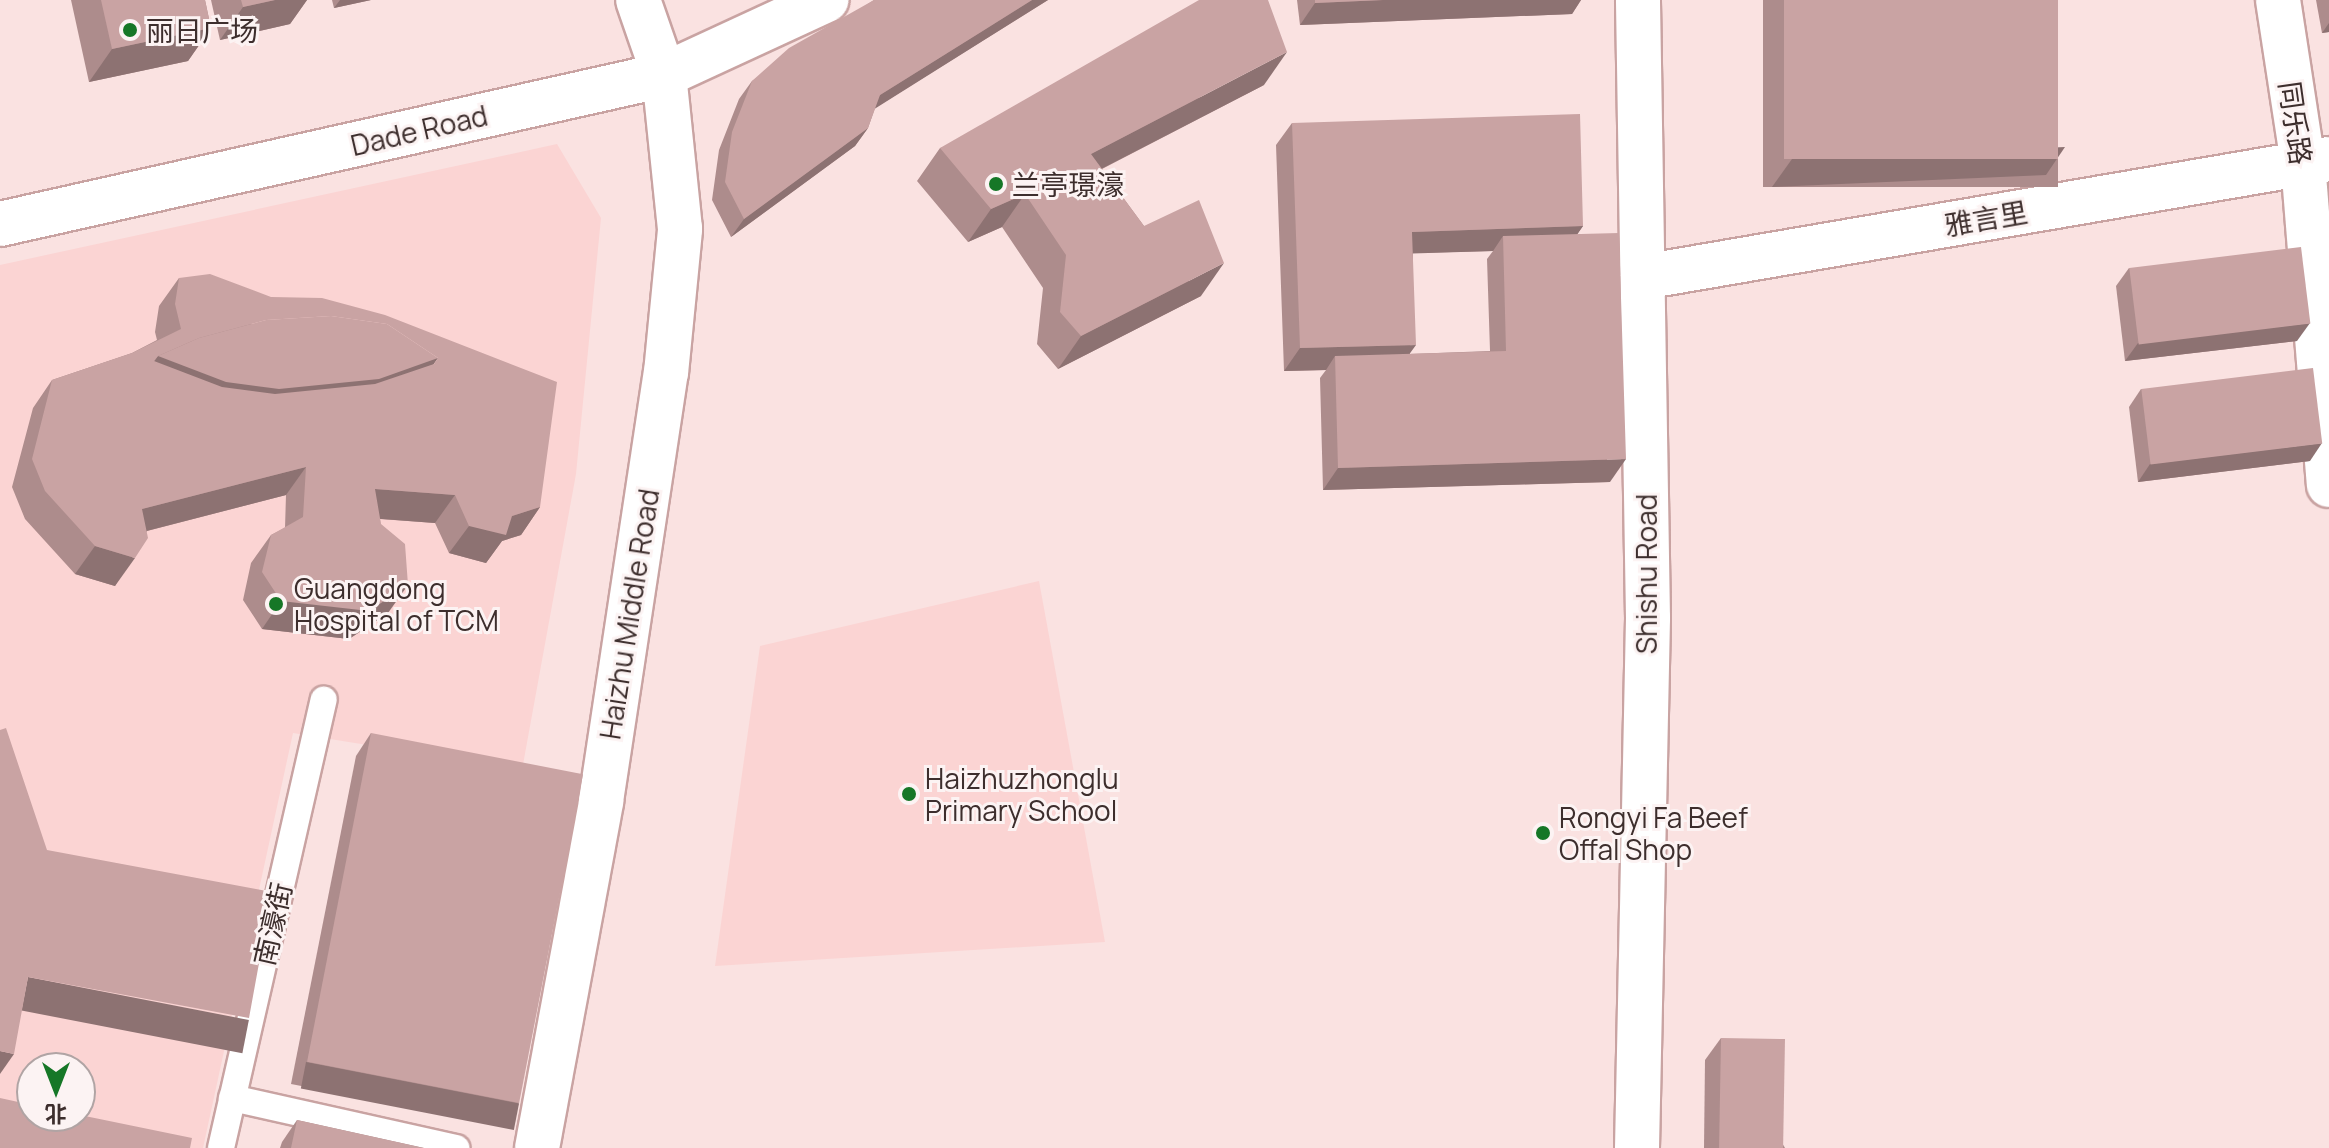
<!DOCTYPE html>
<html>
<head>
<meta charset="utf-8">
<style>
  body { margin:0 }
  #map { position:relative; width:2329px; height:1148px; overflow:hidden; background:#fae2e1; font-family:Manrope,"Noto Sans SC",sans-serif }
  div>[style] { position:absolute }
  .built>* { inset:0; background:#fbd4d3 }
  .roads { filter:drop-shadow(2px 0 #c9a3a2) drop-shadow(-2px 0 #c9a3a2) drop-shadow(0 2px #c9a3a2) drop-shadow(0 -2px #c9a3a2) }
  .service>* { height:26px; margin:-13px; padding:0 13px; transform-origin:13px; border-radius:13px; background:#fff }
  .minor>* { height:44px; margin:-22px; padding:0 22px; transform-origin:22px; border-radius:22px; background:#fff }
  .tertiary>* { height:44px; margin:-22px; padding:0 22px; transform-origin:22px; border-radius:22px; background:#fff }
  .secondary>* { height:44px; margin:-22px; padding:0 22px; transform-origin:22px; border-radius:22px; background:#fff }
  .wall>* { inset:0; background:#ad8c8c; transform-origin:0 0 }
  .shaded-wall>* { inset:0; background:#8d7272; transform-origin:0 0 }
  .building>* { inset:0; background:#c9a3a3; transform-origin:0 0 }
  .dots>* { width:22px; height:22px; translate:-50% -50%; box-sizing:border-box; border:4px solid #fcf3f3; border-radius:50% }
  span { translate:-50% -50%; white-space:nowrap; text-align:center; line-height:1.15; -webkit-text-stroke:6px #fcf3f3; paint-order:stroke }
  .poi-label { font-size:28px; color:#3d2e2d }
  .left { translate:0 -50%; text-align:left }
  .street-label { font-size:28px; color:#3d2e2d }
  .north { position:absolute; left:16px; top:1052px; width:80px; height:80px; box-sizing:border-box; background:#fcf3f3; border:2px solid #b0a4a4; border-radius:50%; rotate:180deg; font-size:22px; font-weight:700; line-height:32px; text-align:center; color:#3d2e2d }
  .north::after { content:''; display:block; margin:auto; width:28px; height:36px; background:#167727; clip-path:polygon(50% 0,100% 100%,50% 72%,0 100%) }
</style>
</head>
<body>
<div id="map">
  <div class="built">
    <div style="clip-path:polygon(evenodd,557px 144px,601px 218px,576px 474px,522px 770px,293px 733px,203px 1148px,0 1148px,0 265px,557px 144px,32px 1068px,80px 1068px,80px 1116px,32px 1116px,32px 1068px)"></div>
    <div style="clip-path:polygon(1039px 581px,1105px 942px,715px 966px,760px 646px)"></div>
  </div>
  <div class="roads">
    <div class="service">
      <div style="left:232px;top:1098px;width:230px;rotate:12.6deg"></div>
      <div style="left:221px;top:1148px;width:460px;rotate:-77.1deg"></div>
    </div>
    <div class="minor">
      <div style="left:2278px;top:0;width:165px;rotate:81.3deg"></div>
      <div style="left:2303px;top:163px;width:323px;rotate:85.4deg"></div>
      <div style="left:1643px;top:277px;width:696px;rotate:-9.76deg"></div>
    </div>
    <div class="tertiary">
      <div style="left:537px;top:1148px;width:353px;rotate:-79.5deg"></div>
      <div style="left:601px;top:801px;width:433px;rotate:-81.4deg"></div>
      <div style="left:666px;top:373px;width:145px;rotate:-84.4deg"></div>
      <div style="left:680px;top:229px;width:155px;rotate:-95.9deg"></div>
      <div style="left:664px;top:75px;width:79px;rotate:-109.1deg"></div>
      <div style="left:1637px;top:1148px;width:530px;rotate:-88.81deg"></div>
      <div style="left:1648px;top:618px;width:618px;rotate:-90.93deg"></div>
    </div>
    <div class="secondary">
      <div style="left:0;top:224px;width:681px;rotate:-12.65deg"></div>
      <div style="left:664px;top:75px;width:179px;rotate:-24.8deg"></div>
    </div>
  </div>
  <div class="wall">
    <div style="clip-path:polygon(71px 0,205px 0,211px 28px,188px 61px,89px 82px)"></div>
    <div style="clip-path:polygon(211px 0,307px 0,290px 24px,220px 40px)"></div>
    <div style="clip-path:polygon(332px 0,371px 0,334px 8px)"></div>
    <div style="clip-path:polygon(874px 0,1048px 0,875px 108px,868px 128px,855px 146px,731px 237px,712px 200px,719px 150px,739px 99px,752px 81px)"></div>
    <div style="clip-path:polygon(1297px 0,1581px 0,1572px 14px,1300px 25px)"></div>
    <div style="left:1763px;top:0;width:295px;height:187px"></div>
    <div style="clip-path:polygon(2316px 0,2329px 0,2329px 32px,2322px 33px)"></div>
    <div style="clip-path:polygon(1264px 85px,1102px 169px,1144px 226px,1201px 296px,1058px 369px,1037px 344px,1043px 288px,1002px 227px,968px 242px,917px 181px,940px 148px)"></div>
    <div style="clip-path:polygon(evenodd,1292px 123px,1583px 226px,1577px 234px,1610px 482px,1323px 490px,1320px 378px,1326px 370px,1284px 371px,1276px 145px,1292px 123px,1493px 251px,1487px 259px,1490px 351px,1410px 354px,1413px 253px,1493px 251px)"></div>
    <div style="clip-path:polygon(2129px 268px,2297px 341px,2125px 361px,2116px 286px)"></div>
    <div style="clip-path:polygon(179px 278px,540px 507px,521px 535px,502px 541px,486px 563px,449px 553px,435px 523px,380px 519px,388px 613px,349px 639px,262px 629px,243px 600px,251px 563px,271px 535px,285px 528px,286px 495px,147px 531px,115px 586px,75px 574px,25px 519px,12px 487px,33px 408px,52px 380px,132px 353px,157px 340px,155px 332px,159px 306px)"></div>
    <div style="clip-path:polygon(2141px 389px,2310px 461px,2138px 482px,2129px 407px)"></div>
    <div style="clip-path:polygon(371px 733px,519px 1103px,503px 1125px,291px 1084px,356px 756px)"></div>
    <div style="clip-path:polygon(1721px 1038px,1785px 1148px,1704px 1148px,1705px 1060px)"></div>
    <div style="clip-path:polygon(297px 1120px,424px 1148px,280px 1148px,282px 1142px)"></div>
  </div>
  <div class="shaded-wall">
    <div style="clip-path:polygon(275px 0,307px 0,290px 24px,220px 40px,243px 7px)"></div>
    <div style="clip-path:polygon(340px 0,371px 0,334px 8px)"></div>
    <div style="clip-path:polygon(1032px 0,1048px 0,868px 113px,880px 95px)"></div>
    <div style="clip-path:polygon(1383px 0,1581px 0,1572px 14px,1300px 25px,1315px 3px)"></div>
    <div style="clip-path:polygon(2329px 23px,2329px 32px,2322px 33px)"></div>
    <div style="clip-path:polygon(211px 28px,188px 61px,89px 82px,112px 49px)"></div>
    <div style="clip-path:polygon(1287px 52px,1264px 85px,1068px 186px,1091px 154px)"></div>
    <div style="clip-path:polygon(868px 128px,855px 146px,731px 237px,744px 219px)"></div>
    <div style="clip-path:polygon(2065px 147px,2046px 175px,1772px 187px,1792px 159px)"></div>
    <div style="clip-path:polygon(1025px 194px,1002px 227px,968px 242px,991px 209px)"></div>
    <div style="clip-path:polygon(1583px 226px,1568px 248px,1503px 236px,1493px 251px,1396px 254px,1412px 232px)"></div>
    <div style="clip-path:polygon(1224px 263px,1201px 296px,1058px 369px,1081px 336px)"></div>
    <div style="clip-path:polygon(2310px 323px,2297px 341px,2125px 361px,2138px 343px)"></div>
    <div style="clip-path:polygon(1416px 345px,1400px 367px,1335px 356px,1326px 370px,1284px 371px,1300px 348px)"></div>
    <div style="clip-path:polygon(158px 356px,438px 358px,415px 391px,356px 412px,135px 389px)"></div>
    <div style="clip-path:polygon(2322px 443px,2310px 461px,2138px 482px,2150px 464px)"></div>
    <div style="clip-path:polygon(1626px 459px,1610px 482px,1323px 490px,1338px 468px)"></div>
    <div style="clip-path:polygon(306px 467px,286px 495px,123px 537px,142px 509px)"></div>
    <div style="clip-path:polygon(375px 489px,455px 495px,435px 523px,356px 517px)"></div>
    <div style="clip-path:polygon(540px 507px,521px 535px,502px 541px,486px 563px,449px 553px,469px 526px,512px 516px)"></div>
    <div style="clip-path:polygon(95px 546px,135px 558px,115px 586px,75px 574px)"></div>
    <div style="clip-path:polygon(408px 585px,388px 613px,349px 639px,262px 629px,281px 601px)"></div>
    <div style="left:28px;top:977px;width:225px;height:34px;rotate:11deg"></div>
    <div style="clip-path:polygon(0 1051px,14px 1054px,0 1074px)"></div>
    <div style="left:306px;top:1062px;width:217px;height:27px;rotate:11deg"></div>
  </div>
  <div class="building">
    <div style="clip-path:polygon(101px 0,205px 0,211px 28px,112px 49px)"></div>
    <div style="clip-path:polygon(241px 0,275px 0,243px 7px)"></div>
    <div style="clip-path:polygon(874px 0,1032px 0,880px 95px,868px 128px,744px 219px,725px 182px,732px 132px,752px 81px,789px 48px)"></div>
    <div style="clip-path:polygon(1199px 0,1268px 0,1287px 52px,1091px 154px,1144px 226px,1199px 200px,1224px 263px,1081px 336px,1060px 312px,1066px 255px,1025px 194px,991px 209px,940px 148px)"></div>
    <div style="clip-path:polygon(1315px 0,1383px 0,1315px 3px)"></div>
    <div style="left:1784px;top:0;width:274px;height:159px"></div>
    <div style="clip-path:polygon(1580px 114px,1583px 226px,1412px 232px,1416px 345px,1300px 348px,1292px 123px)"></div>
    <div style="clip-path:polygon(1619px 233px,1626px 459px,1338px 468px,1335px 356px,1506px 351px,1503px 236px)"></div>
    <div style="left:2301px;top:247px;width:77px;height:173px;rotate:83deg"></div>
    <div style="clip-path:polygon(evenodd,210px 274px,271px 297px,322px 298px,385px 315px,557px 382px,540px 507px,512px 516px,506px 535px,469px 526px,455px 495px,375px 489px,381px 524px,405px 544px,408px 585px,369px 611px,281px 601px,262px 572px,271px 535px,303px 517px,306px 467px,142px 509px,148px 538px,135px 558px,95px 546px,45px 491px,32px 459px,52px 380px,132px 353px,181px 329px,175px 304px,179px 278px,210px 274px,331px 316px,387px 324px,438px 358px,434px 364px,375px 384px,275px 394px,222px 387px,154px 361px,158px 356px,199px 338px,266px 320px,331px 316px)"></div>
    <div style="clip-path:polygon(331px 316px,387px 324px,438px 358px,379px 379px,279px 389px,226px 382px,158px 356px,199px 338px,266px 320px)"></div>
    <div style="left:2313px;top:368px;width:76px;height:173px;rotate:83deg"></div>
    <div style="clip-path:polygon(6px 728px,47px 850px,272px 892px,249px 1018px,28px 977px,14px 1054px,0 1051px,0 730px)"></div>
    <div style="left:371px;top:733px;width:216px;height:335px;rotate:11deg"></div>
    <div style="left:1721px;top:1038px;width:64px;height:110px;rotate:1deg"></div>
    <div style="clip-path:polygon(0 1098px,32px 1105px,32px 1116px,80px 1116px,80px 1115px,192px 1138px,190px 1148px,0 1148px)"></div>
    <div style="clip-path:polygon(297px 1120px,424px 1148px,291px 1148px)"></div>
  </div>
  <div class="dots">
    <div style="left:130px;top:30px;background:#167727"></div>
    <div style="left:996px;top:184px;background:#167727"></div>
    <div style="left:276px;top:604px;background:#167727"></div>
    <div style="left:909px;top:794px;background:#167727"></div>
    <div style="left:1543px;top:833px;background:#167727"></div>
  </div>
  <div class="poi-label">
    <span class="left" style="left:146px;top:30px">丽日广场</span>
    <span class="left" style="left:1012px;top:184px">兰亭璟濠</span>
    <span class="left" style="left:294px;top:604px">Guangdong<br>Hospital of TCM</span>
    <span class="left" style="left:925px;top:794px">Haizhuzhonglu<br>Primary School</span>
    <span class="left" style="left:1559px;top:833px">Rongyi Fa Beef<br>Offal Shop</span>
  </div>
  <div class="street-label">
    <span style="left:2296px;top:123px;rotate:82deg">同乐路</span>
    <span style="left:419px;top:130px;rotate:-13deg">Dade Road</span>
    <span style="left:1986px;top:218px;rotate:-10deg">雅言里</span>
    <span style="left:1646px;top:574px;rotate:-90deg">Shishu Road</span>
    <span style="left:629px;top:614px;rotate:-81deg">Haizhu Middle Road</span>
    <span style="left:272px;top:924px;rotate:-77deg">南濠街</span>
  </div>
  <div class="north">北</div>
</div>
</body>
</html>
